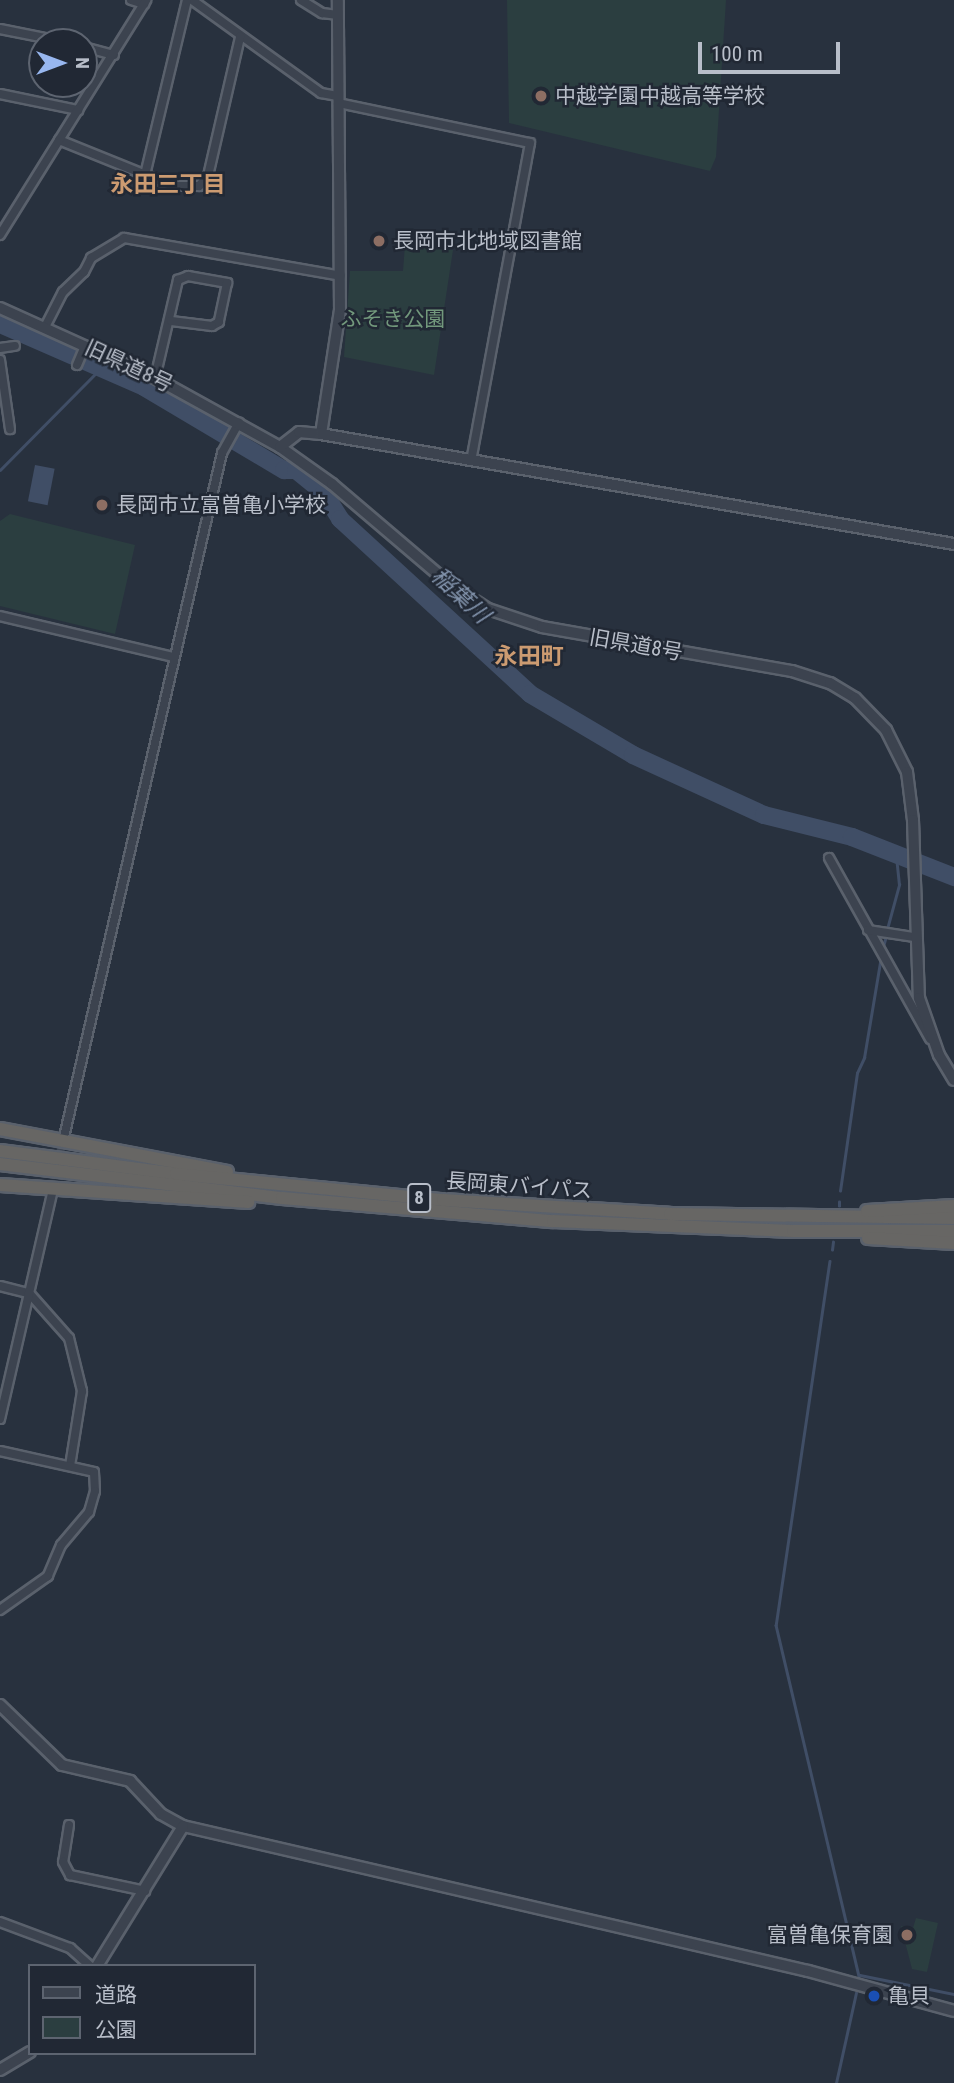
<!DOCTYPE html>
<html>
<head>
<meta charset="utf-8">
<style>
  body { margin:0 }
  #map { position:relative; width:954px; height:2083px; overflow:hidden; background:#28313e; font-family:"Roboto Condensed","Noto Sans JP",sans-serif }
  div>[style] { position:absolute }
  .green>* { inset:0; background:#2b3e40 }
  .water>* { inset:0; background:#404e66; transform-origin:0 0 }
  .stream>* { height:2.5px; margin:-1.25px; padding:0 1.25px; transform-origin:1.25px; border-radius:1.25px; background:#404e66 }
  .river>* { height:18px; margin:-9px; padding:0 9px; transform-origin:9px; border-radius:9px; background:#404e66 }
  .minor-tunnel>* { height:8px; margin-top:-4px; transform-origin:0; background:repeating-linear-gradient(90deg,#3e4653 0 8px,transparent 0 12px) }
  .roads { filter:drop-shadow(2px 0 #5a616c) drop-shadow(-2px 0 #5a616c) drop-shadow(0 2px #5a616c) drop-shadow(0 -2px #5a616c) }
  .minor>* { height:8px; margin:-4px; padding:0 4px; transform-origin:4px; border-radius:4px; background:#3c434f }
  .tertiary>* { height:10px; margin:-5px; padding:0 5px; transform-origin:5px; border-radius:5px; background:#3c434f }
  .trunk>* { height:12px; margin:-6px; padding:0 6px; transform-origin:6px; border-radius:6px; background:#676664 }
  .dots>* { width:19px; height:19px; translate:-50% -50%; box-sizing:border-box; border:4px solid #212834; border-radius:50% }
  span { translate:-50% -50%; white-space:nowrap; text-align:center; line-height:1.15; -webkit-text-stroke:5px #212834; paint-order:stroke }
  .shield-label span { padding:2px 5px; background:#212834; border:2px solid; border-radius:5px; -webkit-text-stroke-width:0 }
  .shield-label { font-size:19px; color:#b8bec9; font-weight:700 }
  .poi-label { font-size:21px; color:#b8bec9 }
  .left { translate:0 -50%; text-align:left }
  .right { translate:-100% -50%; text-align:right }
  .park-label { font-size:21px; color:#72987c }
  .street-label { font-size:21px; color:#b8bec9 }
  .neighbourhood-label { font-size:23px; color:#cc9b71; font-weight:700 }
  .water-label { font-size:23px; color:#8394ad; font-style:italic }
  .legend { position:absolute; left:28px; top:1964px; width:228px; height:91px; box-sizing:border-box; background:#212834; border:2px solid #5d6470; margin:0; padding:9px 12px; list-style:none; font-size:21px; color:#b8bec9 }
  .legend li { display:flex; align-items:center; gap:14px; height:35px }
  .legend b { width:35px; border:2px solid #5d6470 }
  .north { position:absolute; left:28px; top:28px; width:70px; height:70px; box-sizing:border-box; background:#212834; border:2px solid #5d6470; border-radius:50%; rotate:90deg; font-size:19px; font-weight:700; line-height:28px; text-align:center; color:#b8bec9 }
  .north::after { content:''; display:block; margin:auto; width:24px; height:32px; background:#98b7ef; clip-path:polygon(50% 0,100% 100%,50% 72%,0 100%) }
  .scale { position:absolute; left:698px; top:42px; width:142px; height:32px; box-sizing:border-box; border:4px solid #b8bec9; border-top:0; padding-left:9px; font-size:21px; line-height:24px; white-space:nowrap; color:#b8bec9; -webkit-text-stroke:5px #212834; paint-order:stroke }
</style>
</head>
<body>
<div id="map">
  <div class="green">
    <div style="clip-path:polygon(507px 0,726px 0,716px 157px,710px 171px,509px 123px)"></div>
    <div style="clip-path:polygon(405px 245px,453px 250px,434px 375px,344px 357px,350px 271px,403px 271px)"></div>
    <div style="clip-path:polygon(10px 514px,135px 545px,115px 634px,0 606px,0 521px)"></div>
    <div style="clip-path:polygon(916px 1918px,938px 1923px,927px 1972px,912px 1969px,901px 1926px,913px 1928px)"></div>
  </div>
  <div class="water">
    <div style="left:35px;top:465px;width:20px;height:37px;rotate:11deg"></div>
  </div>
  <div class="stream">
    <div style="left:0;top:470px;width:144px;rotate:-45.3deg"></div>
    <div style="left:887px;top:929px;width:46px;rotate:-74.7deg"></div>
    <div style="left:899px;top:885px;width:31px;rotate:-96deg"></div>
    <div style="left:882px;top:950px;width:15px;rotate:-74deg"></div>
    <div style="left:840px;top:1191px;width:119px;rotate:-81.8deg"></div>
    <div style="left:857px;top:1073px;width:17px;rotate:-65deg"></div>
    <div style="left:864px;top:1058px;width:103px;rotate:-80.5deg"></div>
    <div style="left:839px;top:1206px;width:4px;rotate:-90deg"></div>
    <div style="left:832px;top:1250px;width:8px;rotate:-83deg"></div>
    <div style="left:830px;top:1261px;width:368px;rotate:98.4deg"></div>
    <div style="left:776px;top:1625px;width:361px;rotate:76.7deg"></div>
    <div style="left:860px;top:1975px;width:96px;rotate:11.4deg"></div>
    <div style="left:836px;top:2083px;width:92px;rotate:-77.5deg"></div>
  </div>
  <div class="river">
    <div style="left:0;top:324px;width:157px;rotate:23.6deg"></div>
    <div style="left:144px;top:387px;width:163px;rotate:30.7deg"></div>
    <div style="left:284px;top:470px;width:12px"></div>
    <div style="left:296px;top:470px;width:36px;rotate:39deg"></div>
    <div style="left:324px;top:493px;width:31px;rotate:58deg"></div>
    <div style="left:340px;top:519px;width:258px;rotate:42.6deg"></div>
    <div style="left:530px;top:694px;width:120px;rotate:30.6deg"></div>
    <div style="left:633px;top:755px;width:144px;rotate:24.6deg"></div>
    <div style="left:764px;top:815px;width:91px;rotate:14deg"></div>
    <div style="left:852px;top:837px;width:110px;rotate:21.4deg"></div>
  </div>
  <div class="minor-tunnel">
    <div style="left:53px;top:1190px;width:53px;rotate:-79.1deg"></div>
  </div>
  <div class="roads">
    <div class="minor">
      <div style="left:131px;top:0;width:14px;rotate:17deg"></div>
      <div style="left:192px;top:0;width:159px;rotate:35.8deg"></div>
      <div style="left:321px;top:93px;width:17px;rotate:10deg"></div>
      <div style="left:301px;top:0;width:25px;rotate:32deg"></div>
      <div style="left:322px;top:13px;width:16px;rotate:7deg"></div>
      <div style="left:0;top:29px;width:66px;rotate:11.3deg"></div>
      <div style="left:84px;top:47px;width:31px;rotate:15deg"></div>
      <div style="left:0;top:94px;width:80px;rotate:11.6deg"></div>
      <div style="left:338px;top:103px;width:196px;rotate:11.8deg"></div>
      <div style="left:530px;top:143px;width:322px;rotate:100.5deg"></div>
      <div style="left:59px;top:140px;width:123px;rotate:22deg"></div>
      <div style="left:173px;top:186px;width:26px"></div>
      <div style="left:199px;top:186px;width:13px;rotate:-48deg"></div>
      <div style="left:208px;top:176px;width:143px;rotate:-77deg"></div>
      <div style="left:145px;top:175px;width:180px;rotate:-76.5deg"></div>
      <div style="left:0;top:235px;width:277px;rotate:-58.1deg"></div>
      <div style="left:45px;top:327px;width:39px;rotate:-63deg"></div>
      <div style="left:63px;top:292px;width:29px;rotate:-44deg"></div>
      <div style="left:84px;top:272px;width:16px;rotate:-63deg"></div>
      <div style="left:91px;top:258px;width:39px;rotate:-31deg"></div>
      <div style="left:124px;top:238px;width:220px;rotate:9.9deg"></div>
      <div style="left:0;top:348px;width:15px;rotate:-8deg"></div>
      <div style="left:0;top:360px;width:70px;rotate:81.8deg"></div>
      <div style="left:77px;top:365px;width:21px;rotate:-67deg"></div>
      <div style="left:155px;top:378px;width:101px;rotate:-76.8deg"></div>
      <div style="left:178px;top:280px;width:11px;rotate:-22deg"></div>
      <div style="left:188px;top:276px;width:40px;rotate:10deg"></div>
      <div style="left:227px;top:283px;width:40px;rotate:102deg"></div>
      <div style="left:219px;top:322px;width:8px;rotate:150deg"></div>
      <div style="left:212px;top:326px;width:41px;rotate:-173deg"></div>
      <div style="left:0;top:616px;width:179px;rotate:13.3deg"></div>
      <div style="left:829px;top:858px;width:207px;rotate:60.8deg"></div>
      <div style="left:868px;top:930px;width:47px;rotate:8.7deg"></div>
      <div style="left:64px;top:1137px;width:702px;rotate:-76.99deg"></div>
      <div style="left:222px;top:453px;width:35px;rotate:-61deg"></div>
      <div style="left:0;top:1286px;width:30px;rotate:14deg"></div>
      <div style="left:29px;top:1293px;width:60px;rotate:48.4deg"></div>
      <div style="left:69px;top:1338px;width:55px;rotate:76.2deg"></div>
      <div style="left:82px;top:1391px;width:76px;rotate:99.1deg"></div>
      <div style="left:0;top:1419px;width:232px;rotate:-77deg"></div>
      <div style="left:0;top:1451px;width:96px;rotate:12.6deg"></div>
      <div style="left:94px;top:1472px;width:19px;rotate:87deg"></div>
      <div style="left:95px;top:1491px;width:22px;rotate:106deg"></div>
      <div style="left:89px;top:1512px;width:43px;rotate:130.3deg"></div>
      <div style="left:61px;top:1545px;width:34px;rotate:113deg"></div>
      <div style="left:48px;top:1576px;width:59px;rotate:144.7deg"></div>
      <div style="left:69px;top:1825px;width:37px;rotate:99deg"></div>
      <div style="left:63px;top:1862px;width:15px;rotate:62deg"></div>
      <div style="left:70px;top:1875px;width:77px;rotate:12deg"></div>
      <div style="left:0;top:1922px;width:75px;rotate:20.4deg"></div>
      <div style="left:70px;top:1948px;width:27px;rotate:42deg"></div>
    </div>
    <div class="tertiary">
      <div style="left:0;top:308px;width:170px;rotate:24.3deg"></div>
      <div style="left:155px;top:378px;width:143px;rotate:28.9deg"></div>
      <div style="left:280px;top:447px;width:64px;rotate:35.4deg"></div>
      <div style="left:332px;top:484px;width:157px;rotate:40.4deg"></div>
      <div style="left:452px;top:586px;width:43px;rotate:32.6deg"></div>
      <div style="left:488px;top:609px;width:57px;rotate:18.4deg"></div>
      <div style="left:542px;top:627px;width:254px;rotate:10deg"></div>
      <div style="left:792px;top:671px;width:40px;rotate:18deg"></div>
      <div style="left:830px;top:683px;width:29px;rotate:31deg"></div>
      <div style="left:855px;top:698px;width:45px;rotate:45.9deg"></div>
      <div style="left:886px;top:730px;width:47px;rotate:63.4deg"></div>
      <div style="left:907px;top:772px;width:48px;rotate:82.9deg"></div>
      <div style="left:913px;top:820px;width:178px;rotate:88.1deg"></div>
      <div style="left:919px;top:998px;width:60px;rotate:70.7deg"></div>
      <div style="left:939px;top:1055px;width:29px;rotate:59deg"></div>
      <div style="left:321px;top:434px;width:125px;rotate:-81.3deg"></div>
      <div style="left:340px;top:310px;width:310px;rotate:-90.4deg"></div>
      <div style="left:280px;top:447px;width:24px;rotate:-38deg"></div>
      <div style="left:299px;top:432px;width:22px;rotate:5deg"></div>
      <div style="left:321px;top:434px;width:642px;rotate:9.86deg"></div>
      <div style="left:0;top:1705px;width:86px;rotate:44.1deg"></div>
      <div style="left:62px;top:1765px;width:70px;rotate:13.2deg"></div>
      <div style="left:130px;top:1781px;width:45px;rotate:46.8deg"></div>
      <div style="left:161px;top:1814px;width:25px;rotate:29deg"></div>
      <div style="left:183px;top:1826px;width:642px;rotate:13.06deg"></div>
      <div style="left:808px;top:1971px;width:151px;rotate:15.3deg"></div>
      <div style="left:97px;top:1966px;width:164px;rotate:-58.4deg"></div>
      <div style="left:0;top:2070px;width:35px;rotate:-31deg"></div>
    </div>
    <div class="trunk">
      <div style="left:0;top:1129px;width:231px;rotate:10.7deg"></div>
      <div style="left:0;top:1151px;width:177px;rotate:7.4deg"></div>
      <div style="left:176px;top:1174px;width:268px;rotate:5.6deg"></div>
      <div style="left:443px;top:1200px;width:227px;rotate:3.5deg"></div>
      <div style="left:670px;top:1214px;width:284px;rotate:0.8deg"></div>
      <div style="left:0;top:1164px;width:284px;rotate:6.9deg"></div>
      <div style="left:282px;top:1198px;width:272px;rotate:4.9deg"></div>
      <div style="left:553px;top:1221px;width:240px;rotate:2.4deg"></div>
      <div style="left:793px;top:1231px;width:161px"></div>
      <div style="left:0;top:1185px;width:249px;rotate:3.9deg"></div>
      <div style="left:867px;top:1211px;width:87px;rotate:-3.3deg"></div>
      <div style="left:868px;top:1238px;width:86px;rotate:3.3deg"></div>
    </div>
  </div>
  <div class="dots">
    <div style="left:541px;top:96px;background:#8d6e63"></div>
    <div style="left:379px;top:241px;background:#8d6e63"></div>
    <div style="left:102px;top:505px;background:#8d6e63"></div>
    <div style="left:907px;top:1935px;background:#8d6e63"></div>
    <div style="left:874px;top:1996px;background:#1a4fb4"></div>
  </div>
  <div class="shield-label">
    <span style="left:419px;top:1198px">8</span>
  </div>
  <div class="poi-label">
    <span class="left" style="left:555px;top:96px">中越学園中越高等学校</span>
    <span class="left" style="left:393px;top:241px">長岡市北地域図書館</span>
    <span class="left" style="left:116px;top:505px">長岡市立富曽亀小学校</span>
    <span class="right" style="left:893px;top:1935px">富曽亀保育園</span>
    <span class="left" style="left:888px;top:1996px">亀貝</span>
  </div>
  <div class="park-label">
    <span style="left:393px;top:319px">ふそき公園</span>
  </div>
  <div class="street-label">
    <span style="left:129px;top:366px;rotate:25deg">旧県道8号</span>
    <span style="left:636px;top:645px;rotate:10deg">旧県道8号</span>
    <span style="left:519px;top:1186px;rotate:4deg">長岡東バイパス</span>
  </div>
  <div class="neighbourhood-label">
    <span style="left:168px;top:185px">永田三丁目</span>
    <span style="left:529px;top:657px">永田町</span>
  </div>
  <div class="water-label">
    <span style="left:460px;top:596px;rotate:43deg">稲葉川</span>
  </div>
  <ul class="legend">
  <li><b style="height:9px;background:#3c434f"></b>道路</li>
  <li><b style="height:19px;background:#2b3e40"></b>公園</li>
  </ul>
  <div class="north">N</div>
  <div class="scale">100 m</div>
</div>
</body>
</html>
